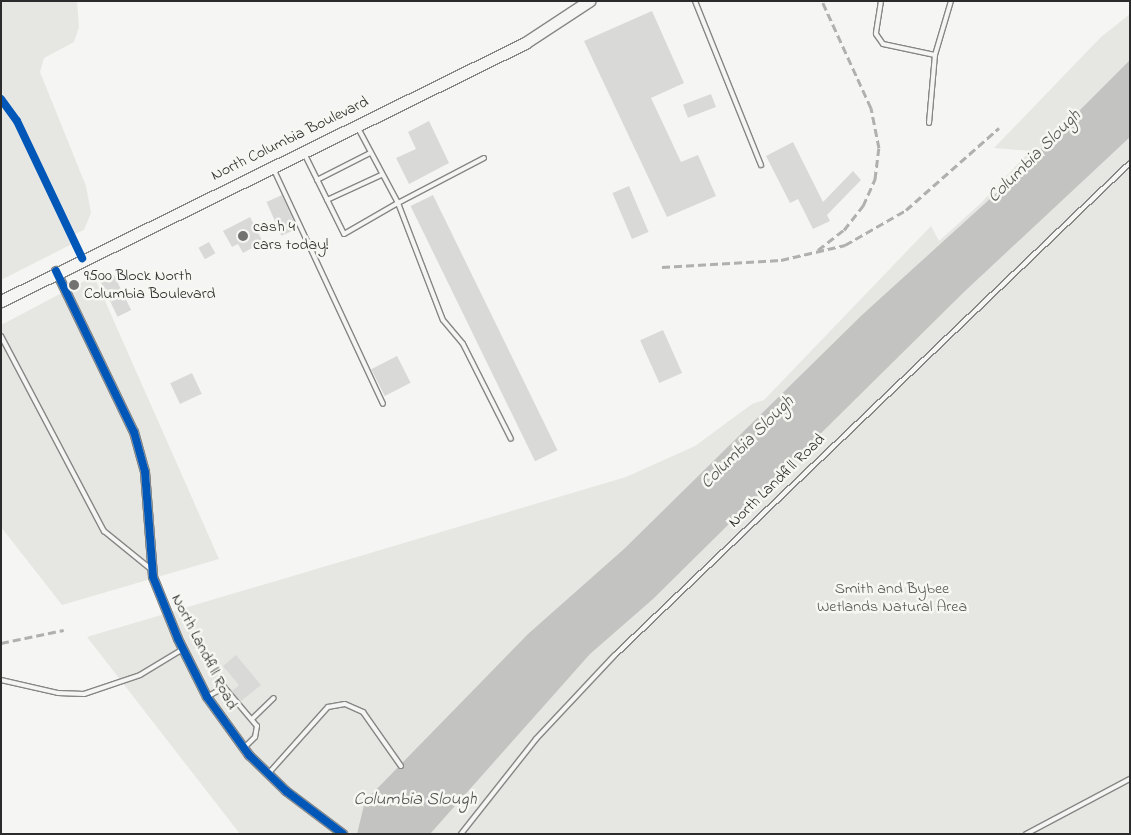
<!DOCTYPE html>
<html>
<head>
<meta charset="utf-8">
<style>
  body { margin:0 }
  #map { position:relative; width:1131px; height:835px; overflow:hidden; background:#f5f5f3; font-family:"Indie Flower",sans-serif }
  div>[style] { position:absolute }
  .green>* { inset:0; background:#e6e6e2 }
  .water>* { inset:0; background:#c3c3c1 }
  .building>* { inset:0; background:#d9d9d8; transform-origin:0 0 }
  .roads { filter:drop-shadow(1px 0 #868685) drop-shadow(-1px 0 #868685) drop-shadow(0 1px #868685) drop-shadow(0 -1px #868685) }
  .lane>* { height:4px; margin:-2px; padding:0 2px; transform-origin:2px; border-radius:2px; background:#f5f5f3 }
  .street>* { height:8px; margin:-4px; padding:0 4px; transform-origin:4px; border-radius:4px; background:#f5f5f3 }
  .secondary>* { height:11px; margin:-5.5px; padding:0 5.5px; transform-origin:5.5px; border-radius:5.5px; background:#f5f5f3 }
  .rail>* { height:3px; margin-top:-1.5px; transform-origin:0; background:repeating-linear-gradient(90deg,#b0b0af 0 8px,transparent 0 12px) }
  .cycleway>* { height:8px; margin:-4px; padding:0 4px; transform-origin:4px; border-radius:4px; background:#0057b8 }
  .dots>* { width:14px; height:14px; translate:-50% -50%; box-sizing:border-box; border:2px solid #f6f6f2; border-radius:50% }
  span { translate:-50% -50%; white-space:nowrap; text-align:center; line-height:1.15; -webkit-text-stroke:5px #f6f6f2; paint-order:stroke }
  .street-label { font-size:16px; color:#2b2b2b }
  .poi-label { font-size:16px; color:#2b2b2b }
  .left { translate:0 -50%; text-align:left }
  .park-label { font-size:16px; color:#565656 }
  .water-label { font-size:18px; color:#525251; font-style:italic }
  .frame { position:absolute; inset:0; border:2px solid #2b2b2b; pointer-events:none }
</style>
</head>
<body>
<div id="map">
  <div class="green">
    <div style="clip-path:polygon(1px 1px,77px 1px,79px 27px,74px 42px,44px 58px,40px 72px,86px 186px,91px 213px,84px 230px,75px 234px,78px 241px,1px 280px)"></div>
    <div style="clip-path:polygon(1130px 14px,1130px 834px,240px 834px,87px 637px,626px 477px,695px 446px,752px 404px,764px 400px,931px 226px,939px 241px,981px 203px,1030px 151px,994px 148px,1101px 37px)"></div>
    <div style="clip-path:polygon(94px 276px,219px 559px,62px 605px,1px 527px,1px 325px)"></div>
  </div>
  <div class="water">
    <div style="clip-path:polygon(1130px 60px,1130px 137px,965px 291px,653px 599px,590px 654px,430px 834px,357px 834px,365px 801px,528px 634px,624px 549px,862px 315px,1002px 188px)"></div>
  </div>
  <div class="building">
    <div style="clip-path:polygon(652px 11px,684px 83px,651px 98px,681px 162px,698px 155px,716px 196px,667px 217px,584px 41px)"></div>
    <div style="left:711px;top:94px;width:14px;height:30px;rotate:69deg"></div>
    <div style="clip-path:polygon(429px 121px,449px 163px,409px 184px,396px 158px,416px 149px,408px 132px)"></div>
    <div style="clip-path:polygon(793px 142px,823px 202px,853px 171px,861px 180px,827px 215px,830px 221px,813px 229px,798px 199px,790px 203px,766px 156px)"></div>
    <div style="left:629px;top:186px;width:50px;height:18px;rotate:67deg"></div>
    <div style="left:282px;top:195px;width:37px;height:17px;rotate:66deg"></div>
    <div style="left:433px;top:195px;width:284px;height:25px;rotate:64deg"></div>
    <div style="clip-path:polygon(250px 217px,263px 242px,243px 253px,238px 244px,232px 247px,223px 231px)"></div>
    <div style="left:209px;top:242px;width:13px;height:12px;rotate:61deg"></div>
    <div style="left:114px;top:275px;width:39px;height:15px;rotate:64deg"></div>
    <div style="left:663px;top:330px;width:47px;height:25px;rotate:66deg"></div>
    <div style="left:397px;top:356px;width:30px;height:29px;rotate:63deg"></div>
    <div style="left:192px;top:373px;width:23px;height:24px;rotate:65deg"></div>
    <div style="clip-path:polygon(236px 655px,261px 685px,241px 701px,232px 691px,239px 685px,223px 666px)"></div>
  </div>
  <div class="roads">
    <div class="lane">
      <div style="left:695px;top:1px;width:177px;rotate:68.1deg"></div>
      <div style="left:881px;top:1px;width:33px;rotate:99deg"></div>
      <div style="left:876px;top:34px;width:12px;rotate:55deg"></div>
      <div style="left:883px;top:44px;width:53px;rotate:11.9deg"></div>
      <div style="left:1px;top:99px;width:27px;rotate:54deg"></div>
      <div style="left:17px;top:121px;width:152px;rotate:64.6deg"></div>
      <div style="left:929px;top:123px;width:68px;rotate:-85deg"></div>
      <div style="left:935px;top:55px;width:56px;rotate:-73.5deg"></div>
      <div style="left:358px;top:128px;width:85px;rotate:61.9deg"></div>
      <div style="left:398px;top:203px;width:97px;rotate:-27.6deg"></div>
      <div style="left:305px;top:155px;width:88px;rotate:63.7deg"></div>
      <div style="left:344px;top:234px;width:62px;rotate:-29.9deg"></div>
      <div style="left:398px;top:203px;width:125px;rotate:69deg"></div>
      <div style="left:443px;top:320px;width:31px;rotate:50deg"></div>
      <div style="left:463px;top:344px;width:106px;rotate:63.2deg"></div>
      <div style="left:273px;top:168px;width:260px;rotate:65deg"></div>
      <div style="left:317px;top:180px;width:59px;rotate:-27deg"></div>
      <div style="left:327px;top:200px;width:60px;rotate:-24.8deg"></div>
      <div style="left:1px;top:336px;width:221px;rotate:62.2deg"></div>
      <div style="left:104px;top:531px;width:62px;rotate:39.1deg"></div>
      <div style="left:1px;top:680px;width:58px;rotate:12.8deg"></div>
      <div style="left:58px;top:693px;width:26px;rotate:2deg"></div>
      <div style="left:84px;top:694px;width:59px;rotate:-18.7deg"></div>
      <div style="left:140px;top:675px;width:50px;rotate:-31.2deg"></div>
      <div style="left:207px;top:697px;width:20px;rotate:-30deg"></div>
      <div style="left:224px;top:687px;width:51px;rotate:49.8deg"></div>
      <div style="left:257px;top:726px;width:11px;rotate:100deg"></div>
      <div style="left:255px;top:737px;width:14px;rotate:135deg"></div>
      <div style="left:252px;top:719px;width:30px;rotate:-44deg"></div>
      <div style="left:268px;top:774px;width:90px;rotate:-48.2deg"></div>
      <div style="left:328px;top:707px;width:17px;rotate:-10deg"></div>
      <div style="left:345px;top:704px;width:20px;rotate:24deg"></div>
      <div style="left:363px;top:712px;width:66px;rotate:54.9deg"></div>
      <div style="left:461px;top:834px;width:121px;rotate:-51.7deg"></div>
      <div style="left:536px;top:739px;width:115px;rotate:-46.8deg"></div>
      <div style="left:615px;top:655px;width:712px;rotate:-43.69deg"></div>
      <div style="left:1026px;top:834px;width:118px;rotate:-27.9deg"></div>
    </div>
    <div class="street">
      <div style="left:56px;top:271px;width:179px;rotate:64.2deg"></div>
      <div style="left:134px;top:432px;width:41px;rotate:74.6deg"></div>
      <div style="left:145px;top:472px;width:105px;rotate:85.6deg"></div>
      <div style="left:153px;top:577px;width:67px;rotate:68deg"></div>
      <div style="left:178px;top:639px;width:65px;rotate:63.4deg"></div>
      <div style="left:207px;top:697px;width:72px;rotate:54.1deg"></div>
      <div style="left:249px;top:755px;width:52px;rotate:44.2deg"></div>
      <div style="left:286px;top:791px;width:71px;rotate:37deg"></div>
    </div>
    <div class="secondary">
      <div style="left:1px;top:301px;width:584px;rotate:-26.21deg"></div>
      <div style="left:525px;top:43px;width:77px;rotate:-33.3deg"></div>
    </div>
  </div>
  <div class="rail">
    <div style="left:818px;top:250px;width:33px;rotate:-38deg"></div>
    <div style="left:844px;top:230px;width:31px;rotate:-52deg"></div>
    <div style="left:863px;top:206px;width:30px;rotate:-66deg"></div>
    <div style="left:875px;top:179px;width:31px;rotate:-83deg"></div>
    <div style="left:879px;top:148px;width:41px;rotate:-101.3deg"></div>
    <div style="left:871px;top:108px;width:118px;rotate:-114.6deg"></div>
    <div style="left:662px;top:267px;width:119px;rotate:-3.4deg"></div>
    <div style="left:781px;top:260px;width:66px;rotate:-13.2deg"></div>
    <div style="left:845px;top:245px;width:70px;rotate:-29.8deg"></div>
    <div style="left:906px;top:210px;width:124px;rotate:-41.4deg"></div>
    <div style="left:1px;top:643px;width:64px;rotate:-11.7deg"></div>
  </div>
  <div class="cycleway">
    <div style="left:1px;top:99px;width:27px;rotate:54deg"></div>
    <div style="left:17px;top:121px;width:152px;rotate:64.6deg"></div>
    <div style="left:56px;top:271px;width:179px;rotate:64.2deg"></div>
    <div style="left:134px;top:432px;width:41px;rotate:74.6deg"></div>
    <div style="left:145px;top:472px;width:105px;rotate:85.6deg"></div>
    <div style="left:153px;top:577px;width:67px;rotate:68deg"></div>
    <div style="left:178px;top:639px;width:65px;rotate:63.4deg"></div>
    <div style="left:207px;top:697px;width:72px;rotate:54.1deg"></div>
    <div style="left:249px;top:755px;width:52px;rotate:44.2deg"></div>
    <div style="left:286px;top:791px;width:71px;rotate:37deg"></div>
  </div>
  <div class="dots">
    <div style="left:243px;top:236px;background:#727271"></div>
    <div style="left:74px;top:285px;background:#727271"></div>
  </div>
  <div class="street-label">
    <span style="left:290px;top:139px;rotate:-26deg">North Columbia Boulevard</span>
    <span style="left:777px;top:481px;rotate:-44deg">North Landfill Road</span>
    <span style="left:204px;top:652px;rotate:63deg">North Landfill Road</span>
  </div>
  <div class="poi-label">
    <span class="left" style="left:253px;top:236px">cash 4<br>cars today!</span>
    <span class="left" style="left:84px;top:285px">9500 Block North<br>Columbia Boulevard</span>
  </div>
  <div class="park-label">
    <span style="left:892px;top:598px">Smith and Bybee<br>Wetlands Natural Area</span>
  </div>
  <div class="water-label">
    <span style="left:1035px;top:157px;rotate:-45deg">Columbia Slough</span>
    <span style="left:748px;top:443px;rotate:-45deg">Columbia Slough</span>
    <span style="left:415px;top:800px">Columbia Slough</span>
  </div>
  <div class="frame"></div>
</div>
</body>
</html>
